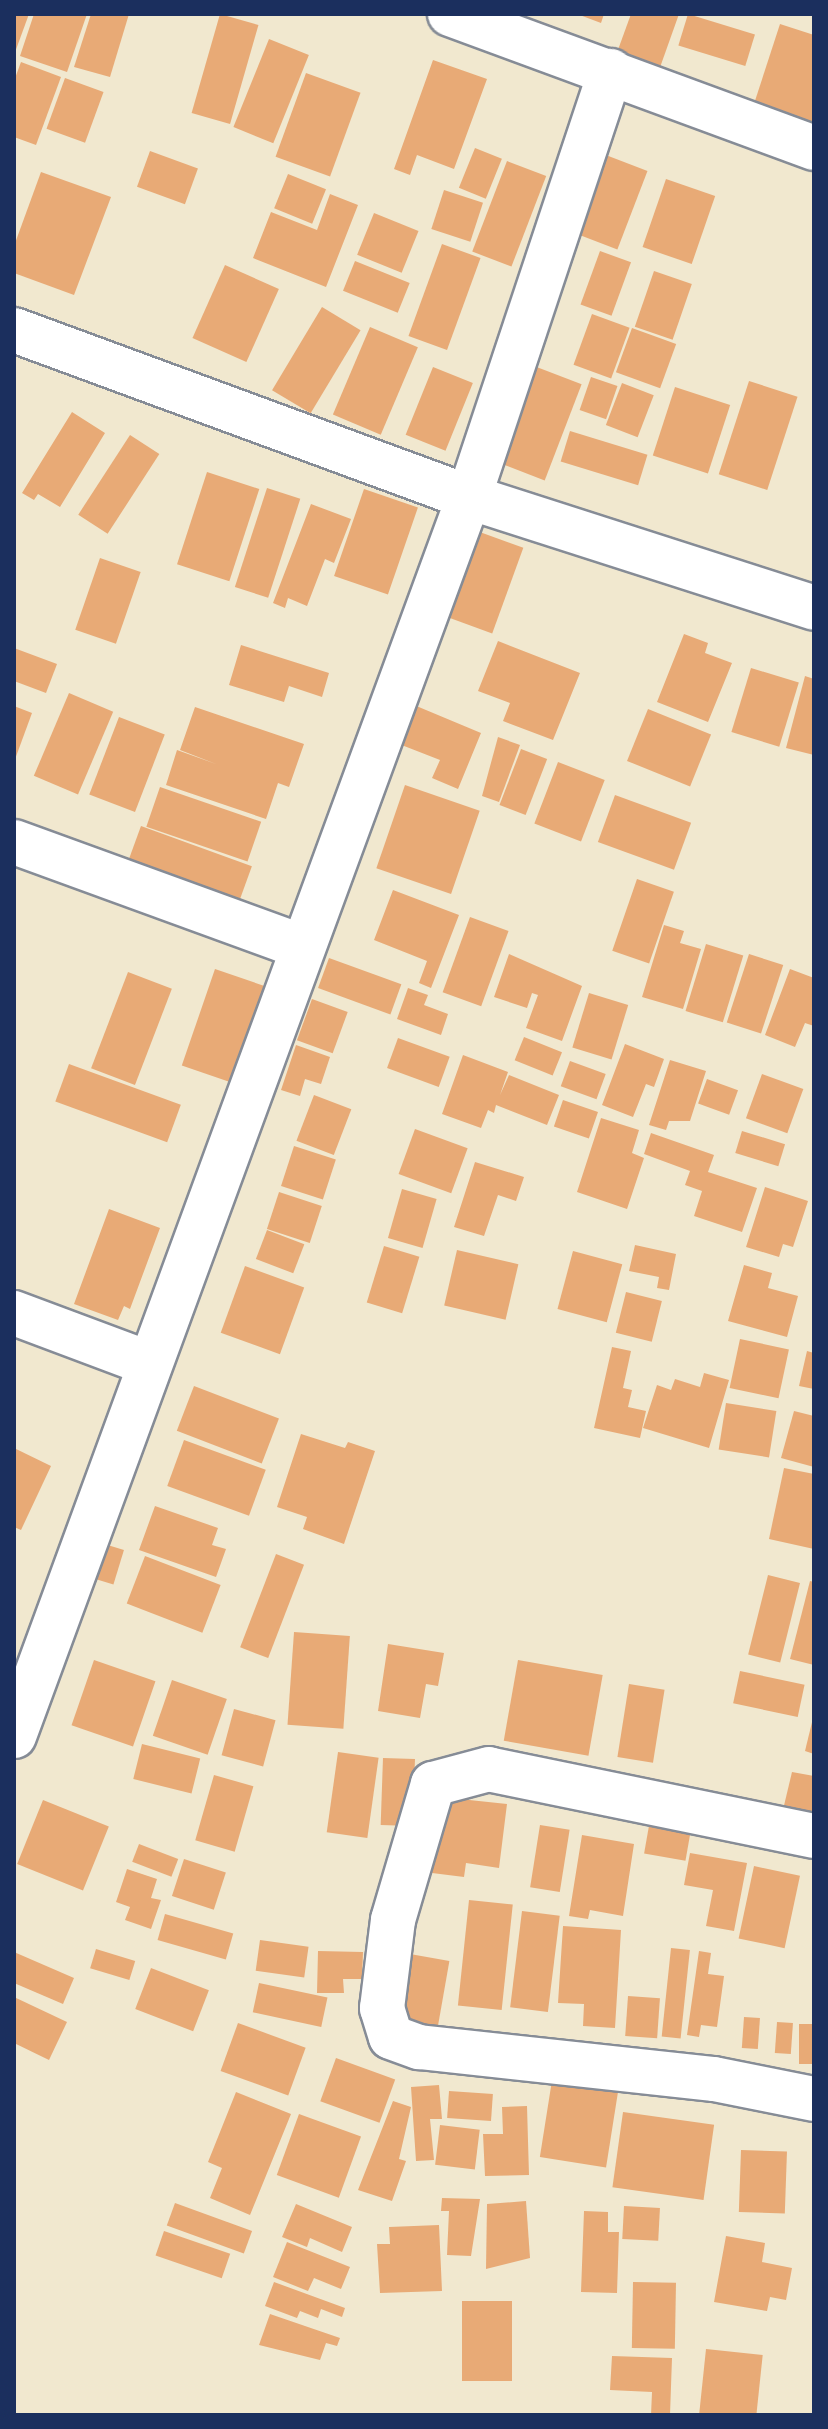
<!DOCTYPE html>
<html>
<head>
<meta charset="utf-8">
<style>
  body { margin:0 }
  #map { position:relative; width:828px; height:2429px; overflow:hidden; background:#f1e8cf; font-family:Alegreya,serif }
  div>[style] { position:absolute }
  .building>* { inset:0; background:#e8aa76; transform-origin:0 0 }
  .roads { filter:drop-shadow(2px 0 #868c96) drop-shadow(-2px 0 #868c96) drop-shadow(0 2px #868c96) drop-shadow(0 -2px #868c96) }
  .minor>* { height:44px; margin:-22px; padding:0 22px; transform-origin:22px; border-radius:22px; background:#fff }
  span { translate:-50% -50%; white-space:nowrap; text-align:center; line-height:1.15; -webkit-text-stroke:7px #fff; paint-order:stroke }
  .frame { position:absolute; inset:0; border:16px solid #1b2f5e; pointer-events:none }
</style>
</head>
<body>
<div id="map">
  <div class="building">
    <div style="clip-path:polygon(14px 14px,29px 14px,14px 55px)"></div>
    <div style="clip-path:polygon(34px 14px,87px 14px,67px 72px,20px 56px)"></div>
    <div style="clip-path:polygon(91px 14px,129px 14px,110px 77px,74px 67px)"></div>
    <div style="left:220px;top:14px;width:40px;height:103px;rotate:16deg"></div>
    <div style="clip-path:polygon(577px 14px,604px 14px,601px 23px)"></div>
    <div style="clip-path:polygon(631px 14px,679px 14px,658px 73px,615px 58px)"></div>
    <div style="left:688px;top:14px;width:70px;height:33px;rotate:17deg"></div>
    <div style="clip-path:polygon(780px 24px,814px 35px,814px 130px,752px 110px)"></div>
    <div style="left:269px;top:39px;width:43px;height:95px;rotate:22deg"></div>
    <div style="clip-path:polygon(433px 60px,487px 79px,454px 169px,417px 155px,410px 175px,394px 169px)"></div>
    <div style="clip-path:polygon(21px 62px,61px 77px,36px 145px,14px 137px,14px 81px)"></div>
    <div style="left:306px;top:73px;width:58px;height:89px;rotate:20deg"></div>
    <div style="left:65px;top:78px;width:41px;height:54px;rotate:20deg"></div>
    <div style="left:475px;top:148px;width:29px;height:43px;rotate:22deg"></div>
    <div style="left:150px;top:151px;width:51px;height:38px;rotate:20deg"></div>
    <div style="left:598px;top:152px;width:53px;height:84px;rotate:21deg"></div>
    <div style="left:507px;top:161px;width:42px;height:97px;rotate:21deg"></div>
    <div style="clip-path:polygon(41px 172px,111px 197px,74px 295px,14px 273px,14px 246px)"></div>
    <div style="left:288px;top:174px;width:41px;height:37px;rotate:22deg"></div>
    <div style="left:666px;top:179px;width:52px;height:72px;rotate:19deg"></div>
    <div style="left:444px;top:190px;width:41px;height:41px;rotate:18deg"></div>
    <div style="clip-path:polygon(330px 194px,358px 205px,326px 287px,253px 258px,271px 212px,317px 230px)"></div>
    <div style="left:374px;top:213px;width:48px;height:45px;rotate:22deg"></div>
    <div style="left:442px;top:244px;width:41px;height:98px;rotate:20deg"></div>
    <div style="left:600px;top:251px;width:33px;height:57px;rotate:20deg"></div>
    <div style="left:355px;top:261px;width:59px;height:32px;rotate:22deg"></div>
    <div style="left:225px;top:265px;width:59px;height:80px;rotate:24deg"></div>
    <div style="left:654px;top:271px;width:40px;height:59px;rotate:19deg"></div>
    <div style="left:322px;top:307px;width:45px;height:97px;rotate:31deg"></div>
    <div style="left:592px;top:314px;width:40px;height:54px;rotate:20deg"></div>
    <div style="left:370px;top:327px;width:52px;height:95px;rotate:23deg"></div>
    <div style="left:632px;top:328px;width:47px;height:47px;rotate:20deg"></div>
    <div style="left:534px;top:366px;width:51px;height:103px;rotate:21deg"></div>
    <div style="left:433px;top:367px;width:43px;height:73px;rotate:22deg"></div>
    <div style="left:591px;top:377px;width:28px;height:35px;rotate:19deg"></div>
    <div style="left:749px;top:381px;width:51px;height:98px;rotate:18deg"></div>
    <div style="left:622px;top:383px;width:34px;height:45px;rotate:21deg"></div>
    <div style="left:675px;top:387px;width:58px;height:72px;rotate:18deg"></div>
    <div style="clip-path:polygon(72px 412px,105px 433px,60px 507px,38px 494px,34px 500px,22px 493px)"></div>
    <div style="left:570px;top:431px;width:81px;height:32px;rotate:17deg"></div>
    <div style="left:130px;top:435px;width:35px;height:95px;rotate:33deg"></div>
    <div style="left:207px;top:472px;width:55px;height:97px;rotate:18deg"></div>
    <div style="left:267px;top:488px;width:35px;height:104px;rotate:18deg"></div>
    <div style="left:364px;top:489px;width:57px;height:92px;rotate:19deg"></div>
    <div style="clip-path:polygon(311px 504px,351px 519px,334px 563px,325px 559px,307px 606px,288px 598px,285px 608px,273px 603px)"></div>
    <div style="left:466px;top:527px;width:61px;height:91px;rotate:20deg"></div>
    <div style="left:100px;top:558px;width:43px;height:76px;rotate:19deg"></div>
    <div style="clip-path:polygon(684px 634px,708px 643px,705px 653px,732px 663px,708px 722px,657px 702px)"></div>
    <div style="clip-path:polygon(498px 641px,580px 673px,553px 740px,503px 721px,510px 703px,478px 691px)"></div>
    <div style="clip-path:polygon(241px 645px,329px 673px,322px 697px,289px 686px,284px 702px,229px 685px)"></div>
    <div style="clip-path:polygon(14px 648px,57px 664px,46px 693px,14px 681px)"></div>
    <div style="left:751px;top:668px;width:50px;height:67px;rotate:17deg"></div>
    <div style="clip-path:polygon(805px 676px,814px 679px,814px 755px,786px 748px)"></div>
    <div style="left:69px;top:693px;width:48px;height:90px;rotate:23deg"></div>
    <div style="clip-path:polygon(414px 705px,481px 733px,458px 789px,432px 778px,440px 760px,399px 744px)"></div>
    <div style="clip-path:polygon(14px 706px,32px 713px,14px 762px)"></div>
    <div style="clip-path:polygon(195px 707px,304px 744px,289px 787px,278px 783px,266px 819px,166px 785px,177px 750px,216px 764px,180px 750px)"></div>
    <div style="left:648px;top:709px;width:68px;height:56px;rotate:22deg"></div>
    <div style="left:119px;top:717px;width:49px;height:83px;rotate:21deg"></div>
    <div style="clip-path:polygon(498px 737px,520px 745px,499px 802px,482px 796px)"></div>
    <div style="left:521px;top:749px;width:28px;height:60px;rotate:21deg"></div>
    <div style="left:558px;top:762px;width:50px;height:66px;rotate:21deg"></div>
    <div style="left:405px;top:785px;width:79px;height:88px;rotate:19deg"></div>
    <div style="left:160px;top:787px;width:107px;height:42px;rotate:19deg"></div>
    <div style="left:615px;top:795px;width:81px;height:50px;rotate:20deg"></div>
    <div style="left:141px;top:826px;width:118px;height:45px;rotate:20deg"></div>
    <div style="left:637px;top:879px;width:39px;height:76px;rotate:19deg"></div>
    <div style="clip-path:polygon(393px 890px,459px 915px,431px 988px,419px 983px,427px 961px,374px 940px)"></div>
    <div style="left:470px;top:917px;width:41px;height:80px;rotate:20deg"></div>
    <div style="clip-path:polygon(664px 925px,684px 931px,680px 943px,701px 949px,683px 1009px,642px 997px)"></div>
    <div style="left:706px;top:944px;width:39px;height:70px;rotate:17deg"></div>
    <div style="clip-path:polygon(509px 954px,582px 986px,562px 1041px,526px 1028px,538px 995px,532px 993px,527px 1008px,494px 997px)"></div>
    <div style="left:749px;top:954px;width:36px;height:72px;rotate:18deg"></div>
    <div style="left:329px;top:958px;width:77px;height:32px;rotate:20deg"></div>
    <div style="left:215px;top:969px;width:57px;height:102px;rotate:19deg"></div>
    <div style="clip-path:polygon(790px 969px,814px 978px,814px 1026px,805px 1023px,795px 1047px,765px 1035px)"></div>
    <div style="left:128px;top:972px;width:47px;height:103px;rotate:21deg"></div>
    <div style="clip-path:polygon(408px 988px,428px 995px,424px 1005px,448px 1014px,441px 1035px,397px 1019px)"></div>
    <div style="left:589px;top:993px;width:41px;height:57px;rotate:17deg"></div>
    <div style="left:312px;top:999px;width:38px;height:44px;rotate:20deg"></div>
    <div style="left:524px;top:1037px;width:41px;height:25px;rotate:22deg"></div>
    <div style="left:398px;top:1038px;width:55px;height:32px;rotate:20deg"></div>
    <div style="clip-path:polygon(625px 1044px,664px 1059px,654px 1087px,646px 1084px,633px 1117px,602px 1105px)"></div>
    <div style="clip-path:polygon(296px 1045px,330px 1057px,321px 1084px,305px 1079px,300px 1096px,281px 1090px)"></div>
    <div style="clip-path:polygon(463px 1055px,508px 1072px,500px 1095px,509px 1075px,559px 1095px,547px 1125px,496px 1105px,494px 1113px,488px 1110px,481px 1128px,442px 1114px)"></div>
    <div style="clip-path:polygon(670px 1060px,706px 1071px,690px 1121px,669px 1121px,666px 1130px,649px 1125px)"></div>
    <div style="left:570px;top:1061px;width:38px;height:27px;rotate:20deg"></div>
    <div style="left:69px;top:1064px;width:119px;height:40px;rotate:20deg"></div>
    <div style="left:762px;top:1074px;width:44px;height:47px;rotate:20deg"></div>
    <div style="left:707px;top:1079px;width:33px;height:26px;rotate:20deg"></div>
    <div style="left:314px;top:1095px;width:40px;height:49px;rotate:21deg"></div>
    <div style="left:563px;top:1100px;width:37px;height:28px;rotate:19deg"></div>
    <div style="clip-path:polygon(601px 1118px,639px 1130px,632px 1153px,644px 1158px,627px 1209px,577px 1192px)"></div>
    <div style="left:415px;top:1129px;width:56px;height:48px;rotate:20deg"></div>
    <div style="left:742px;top:1131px;width:45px;height:23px;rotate:17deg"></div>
    <div style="clip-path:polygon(651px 1133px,714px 1155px,708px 1172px,757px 1188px,742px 1232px,694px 1216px,702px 1191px,685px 1185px,690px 1171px,644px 1154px)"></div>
    <div style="left:294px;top:1146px;width:44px;height:42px;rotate:18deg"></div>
    <div style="clip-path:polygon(475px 1162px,524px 1177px,516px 1201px,498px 1195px,484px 1236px,454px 1227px)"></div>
    <div style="clip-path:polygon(765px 1187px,808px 1201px,793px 1247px,783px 1244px,779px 1257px,746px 1247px)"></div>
    <div style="left:402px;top:1189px;width:36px;height:51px;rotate:16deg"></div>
    <div style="left:279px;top:1192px;width:45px;height:39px;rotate:18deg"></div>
    <div style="clip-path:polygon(109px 1209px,160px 1228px,130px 1309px,124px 1306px,118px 1320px,74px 1304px)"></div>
    <div style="left:267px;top:1230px;width:40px;height:31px;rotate:21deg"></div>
    <div style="clip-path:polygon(635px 1245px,676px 1254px,669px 1290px,657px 1288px,659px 1277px,629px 1271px)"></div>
    <div style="left:384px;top:1246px;width:37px;height:59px;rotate:17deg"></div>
    <div style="left:457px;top:1250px;width:63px;height:57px;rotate:13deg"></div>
    <div style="left:573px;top:1251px;width:51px;height:60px;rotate:15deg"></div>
    <div style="clip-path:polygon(744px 1265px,772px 1273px,768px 1288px,798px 1296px,787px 1337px,728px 1321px)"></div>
    <div style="left:245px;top:1266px;width:63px;height:71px;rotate:20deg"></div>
    <div style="left:626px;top:1292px;width:37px;height:42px;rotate:14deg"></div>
    <div style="left:740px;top:1339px;width:50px;height:50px;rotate:12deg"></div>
    <div style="clip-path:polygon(612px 1347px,631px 1351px,623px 1388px,632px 1390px,628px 1407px,646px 1411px,640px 1438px,594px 1428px)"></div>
    <div style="clip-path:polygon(807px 1351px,814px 1353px,814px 1389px,799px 1386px)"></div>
    <div style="clip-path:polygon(704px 1373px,729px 1380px,709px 1448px,643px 1428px,657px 1385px,671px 1390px,675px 1379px,700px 1387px)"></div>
    <div style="left:194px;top:1386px;width:91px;height:48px;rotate:21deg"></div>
    <div style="left:726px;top:1403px;width:51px;height:47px;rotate:9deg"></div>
    <div style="clip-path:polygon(794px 1411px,814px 1416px,814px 1467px,781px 1458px)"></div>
    <div style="clip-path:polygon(301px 1434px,345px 1448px,348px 1442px,375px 1451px,344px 1544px,303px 1529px,307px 1517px,277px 1507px)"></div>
    <div style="left:184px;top:1440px;width:87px;height:49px;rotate:20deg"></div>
    <div style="clip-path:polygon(14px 1448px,51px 1466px,21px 1530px,14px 1527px)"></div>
    <div style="clip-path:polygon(784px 1468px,814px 1474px,814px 1549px,769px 1539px)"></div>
    <div style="clip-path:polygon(155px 1506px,218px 1528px,212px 1545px,226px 1549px,216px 1577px,139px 1550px)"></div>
    <div style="left:101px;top:1543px;width:24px;height:36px;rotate:17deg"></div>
    <div style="left:276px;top:1554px;width:30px;height:100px;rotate:21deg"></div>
    <div style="left:145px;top:1556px;width:81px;height:51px;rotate:21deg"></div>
    <div style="left:768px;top:1575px;width:33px;height:82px;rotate:14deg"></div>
    <div style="clip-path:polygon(810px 1581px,814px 1582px,814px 1665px,790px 1659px)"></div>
    <div style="left:294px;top:1632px;width:56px;height:93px;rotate:4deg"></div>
    <div style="clip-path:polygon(388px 1644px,444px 1653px,438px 1686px,426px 1684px,420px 1718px,378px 1711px)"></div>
    <div style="left:94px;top:1660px;width:65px;height:69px;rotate:19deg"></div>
    <div style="left:518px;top:1660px;width:86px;height:82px;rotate:10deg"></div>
    <div style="left:740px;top:1671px;width:66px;height:33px;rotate:12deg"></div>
    <div style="left:172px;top:1680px;width:58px;height:59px;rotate:19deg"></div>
    <div style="left:629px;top:1684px;width:36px;height:74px;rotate:9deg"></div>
    <div style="left:234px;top:1709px;width:43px;height:48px;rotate:15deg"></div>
    <div style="clip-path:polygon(813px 1718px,814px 1719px,814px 1754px,805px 1751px)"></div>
    <div style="left:142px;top:1744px;width:60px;height:36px;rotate:14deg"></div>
    <div style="left:338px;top:1752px;width:41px;height:81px;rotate:8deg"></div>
    <div style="left:383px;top:1758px;width:32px;height:67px;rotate:2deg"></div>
    <div style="clip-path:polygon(792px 1772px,814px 1776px,814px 1821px,782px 1814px)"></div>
    <div style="left:214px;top:1775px;width:41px;height:68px;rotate:16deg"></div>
    <div style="clip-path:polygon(441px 1797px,507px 1804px,499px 1868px,466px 1863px,464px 1877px,432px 1873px)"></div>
    <div style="left:43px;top:1800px;width:71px;height:69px;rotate:22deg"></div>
    <div style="left:650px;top:1820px;width:42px;height:34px;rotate:10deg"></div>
    <div style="left:540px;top:1825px;width:30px;height:63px;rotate:9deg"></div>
    <div style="clip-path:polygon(582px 1835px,634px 1844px,623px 1916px,590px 1910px,588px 1919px,569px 1916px)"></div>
    <div style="left:139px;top:1844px;width:42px;height:19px;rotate:21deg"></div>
    <div style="clip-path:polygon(690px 1853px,747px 1863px,734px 1931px,706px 1926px,713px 1890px,684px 1885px)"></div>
    <div style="left:184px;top:1859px;width:44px;height:39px;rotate:18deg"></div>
    <div style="left:754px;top:1866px;width:47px;height:74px;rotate:12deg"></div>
    <div style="clip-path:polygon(127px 1869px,157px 1879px,151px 1898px,161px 1900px,151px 1929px,125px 1920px,130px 1907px,116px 1902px)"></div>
    <div style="left:469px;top:1900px;width:44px;height:106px;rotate:6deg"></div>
    <div style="left:522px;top:1911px;width:38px;height:97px;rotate:7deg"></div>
    <div style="left:165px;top:1914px;width:71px;height:27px;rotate:16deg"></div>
    <div style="clip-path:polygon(563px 1926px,621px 1930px,615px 2028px,583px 2026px,584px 2004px,558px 2003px)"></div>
    <div style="left:260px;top:1940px;width:49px;height:31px;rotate:8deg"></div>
    <div style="left:671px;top:1948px;width:19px;height:89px;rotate:6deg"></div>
    <div style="left:96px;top:1949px;width:41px;height:20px;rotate:17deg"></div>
    <div style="clip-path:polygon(318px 1951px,363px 1952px,362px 1979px,343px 1979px,344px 1993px,317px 1993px)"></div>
    <div style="clip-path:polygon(699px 1951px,711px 1953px,708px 1974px,724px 1976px,717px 2027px,701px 2025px,699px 2037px,687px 2035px)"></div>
    <div style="clip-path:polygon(14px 1952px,74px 1978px,63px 2004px,14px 1983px)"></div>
    <div style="left:410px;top:1954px;width:40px;height:70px;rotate:10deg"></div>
    <div style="left:151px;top:1968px;width:62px;height:44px;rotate:21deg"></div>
    <div style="left:259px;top:1983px;width:70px;height:30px;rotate:12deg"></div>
    <div style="left:628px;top:1996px;width:32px;height:40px;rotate:4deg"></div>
    <div style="clip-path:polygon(14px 1997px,67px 2022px,49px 2060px,14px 2043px)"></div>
    <div style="left:744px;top:2017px;width:16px;height:31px;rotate:4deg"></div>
    <div style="left:777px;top:2022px;width:16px;height:31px;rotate:4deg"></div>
    <div style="left:238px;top:2023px;width:72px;height:51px;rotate:20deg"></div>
    <div style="left:799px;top:2024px;width:15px;height:40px"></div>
    <div style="left:336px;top:2058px;width:63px;height:46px;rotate:20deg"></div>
    <div style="left:553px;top:2074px;width:67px;height:84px;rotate:9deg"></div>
    <div style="clip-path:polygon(439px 2085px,442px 2119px,430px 2119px,434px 2160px,416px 2161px,411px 2087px)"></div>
    <div style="left:449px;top:2091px;width:44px;height:27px;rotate:4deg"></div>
    <div style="clip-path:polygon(236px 2092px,291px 2114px,250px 2215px,210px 2198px,222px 2168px,208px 2162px)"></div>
    <div style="clip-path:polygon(393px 2101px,411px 2107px,399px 2159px,406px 2161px,392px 2201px,358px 2190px)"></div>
    <div style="clip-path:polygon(527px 2106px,529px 2175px,485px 2176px,483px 2134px,503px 2134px,502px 2107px)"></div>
    <div style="left:623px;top:2112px;width:92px;height:76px;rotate:8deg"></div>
    <div style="left:299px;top:2114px;width:66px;height:65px;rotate:20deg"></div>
    <div style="left:440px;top:2125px;width:40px;height:40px;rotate:7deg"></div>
    <div style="left:741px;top:2150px;width:46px;height:62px;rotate:2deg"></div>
    <div style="clip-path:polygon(442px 2198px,480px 2199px,471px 2256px,447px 2255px,449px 2211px,441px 2211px)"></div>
    <div style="clip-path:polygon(526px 2201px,530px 2258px,486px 2269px,487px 2204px)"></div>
    <div style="left:175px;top:2203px;width:82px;height:24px;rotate:20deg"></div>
    <div style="clip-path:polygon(296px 2204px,352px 2227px,342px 2252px,310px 2238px,307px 2247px,282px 2237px)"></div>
    <div style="left:624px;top:2206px;width:36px;height:33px;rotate:3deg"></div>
    <div style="clip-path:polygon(584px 2211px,608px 2212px,608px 2232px,619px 2232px,617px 2293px,581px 2292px)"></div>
    <div style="clip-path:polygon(439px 2225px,442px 2291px,380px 2293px,377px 2244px,390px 2244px,389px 2227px)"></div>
    <div style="left:164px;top:2231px;width:70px;height:26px;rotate:19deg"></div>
    <div style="clip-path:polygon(726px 2236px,765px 2243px,762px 2262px,792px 2268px,786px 2300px,770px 2297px,767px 2311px,714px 2302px)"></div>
    <div style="clip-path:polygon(287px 2242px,350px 2267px,341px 2289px,314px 2278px,308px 2291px,273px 2277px)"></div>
    <div style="clip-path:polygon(274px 2282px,345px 2308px,342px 2317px,321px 2309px,318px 2318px,300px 2311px,297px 2318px,265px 2306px)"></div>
    <div style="left:633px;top:2282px;width:43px;height:66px;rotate:1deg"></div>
    <div style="left:462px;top:2301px;width:50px;height:80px"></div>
    <div style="clip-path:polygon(270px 2314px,340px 2338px,337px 2346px,326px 2343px,320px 2360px,259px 2345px)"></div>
    <div style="left:706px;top:2349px;width:57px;height:66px;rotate:6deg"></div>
    <div style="clip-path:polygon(612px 2356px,672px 2358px,670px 2415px,651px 2415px,652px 2392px,610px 2390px)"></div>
  </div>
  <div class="roads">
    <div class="minor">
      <div style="left:450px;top:14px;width:388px;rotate:20.2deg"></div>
      <div style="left:14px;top:330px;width:485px;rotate:20.2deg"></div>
      <div style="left:469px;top:497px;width:362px;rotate:17.8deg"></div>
      <div style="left:14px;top:842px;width:307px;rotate:20deg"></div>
      <div style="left:14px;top:1313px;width:143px;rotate:20.5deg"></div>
      <div style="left:14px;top:1736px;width:1320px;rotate:-69.84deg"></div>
      <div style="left:469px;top:497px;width:449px;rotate:-71.6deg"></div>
      <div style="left:814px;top:1836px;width:332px;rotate:-168.4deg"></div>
      <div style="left:489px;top:1769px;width:58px;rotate:165deg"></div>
      <div style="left:433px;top:1784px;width:142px;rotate:106.4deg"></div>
      <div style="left:393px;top:1920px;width:89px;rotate:97.1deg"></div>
      <div style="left:382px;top:2008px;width:30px;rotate:73deg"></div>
      <div style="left:391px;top:2037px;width:30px;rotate:20deg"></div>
      <div style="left:419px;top:2047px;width:297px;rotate:6.2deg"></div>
      <div style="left:714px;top:2079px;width:102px;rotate:11.3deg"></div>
    </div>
  </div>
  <div class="frame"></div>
</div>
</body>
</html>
